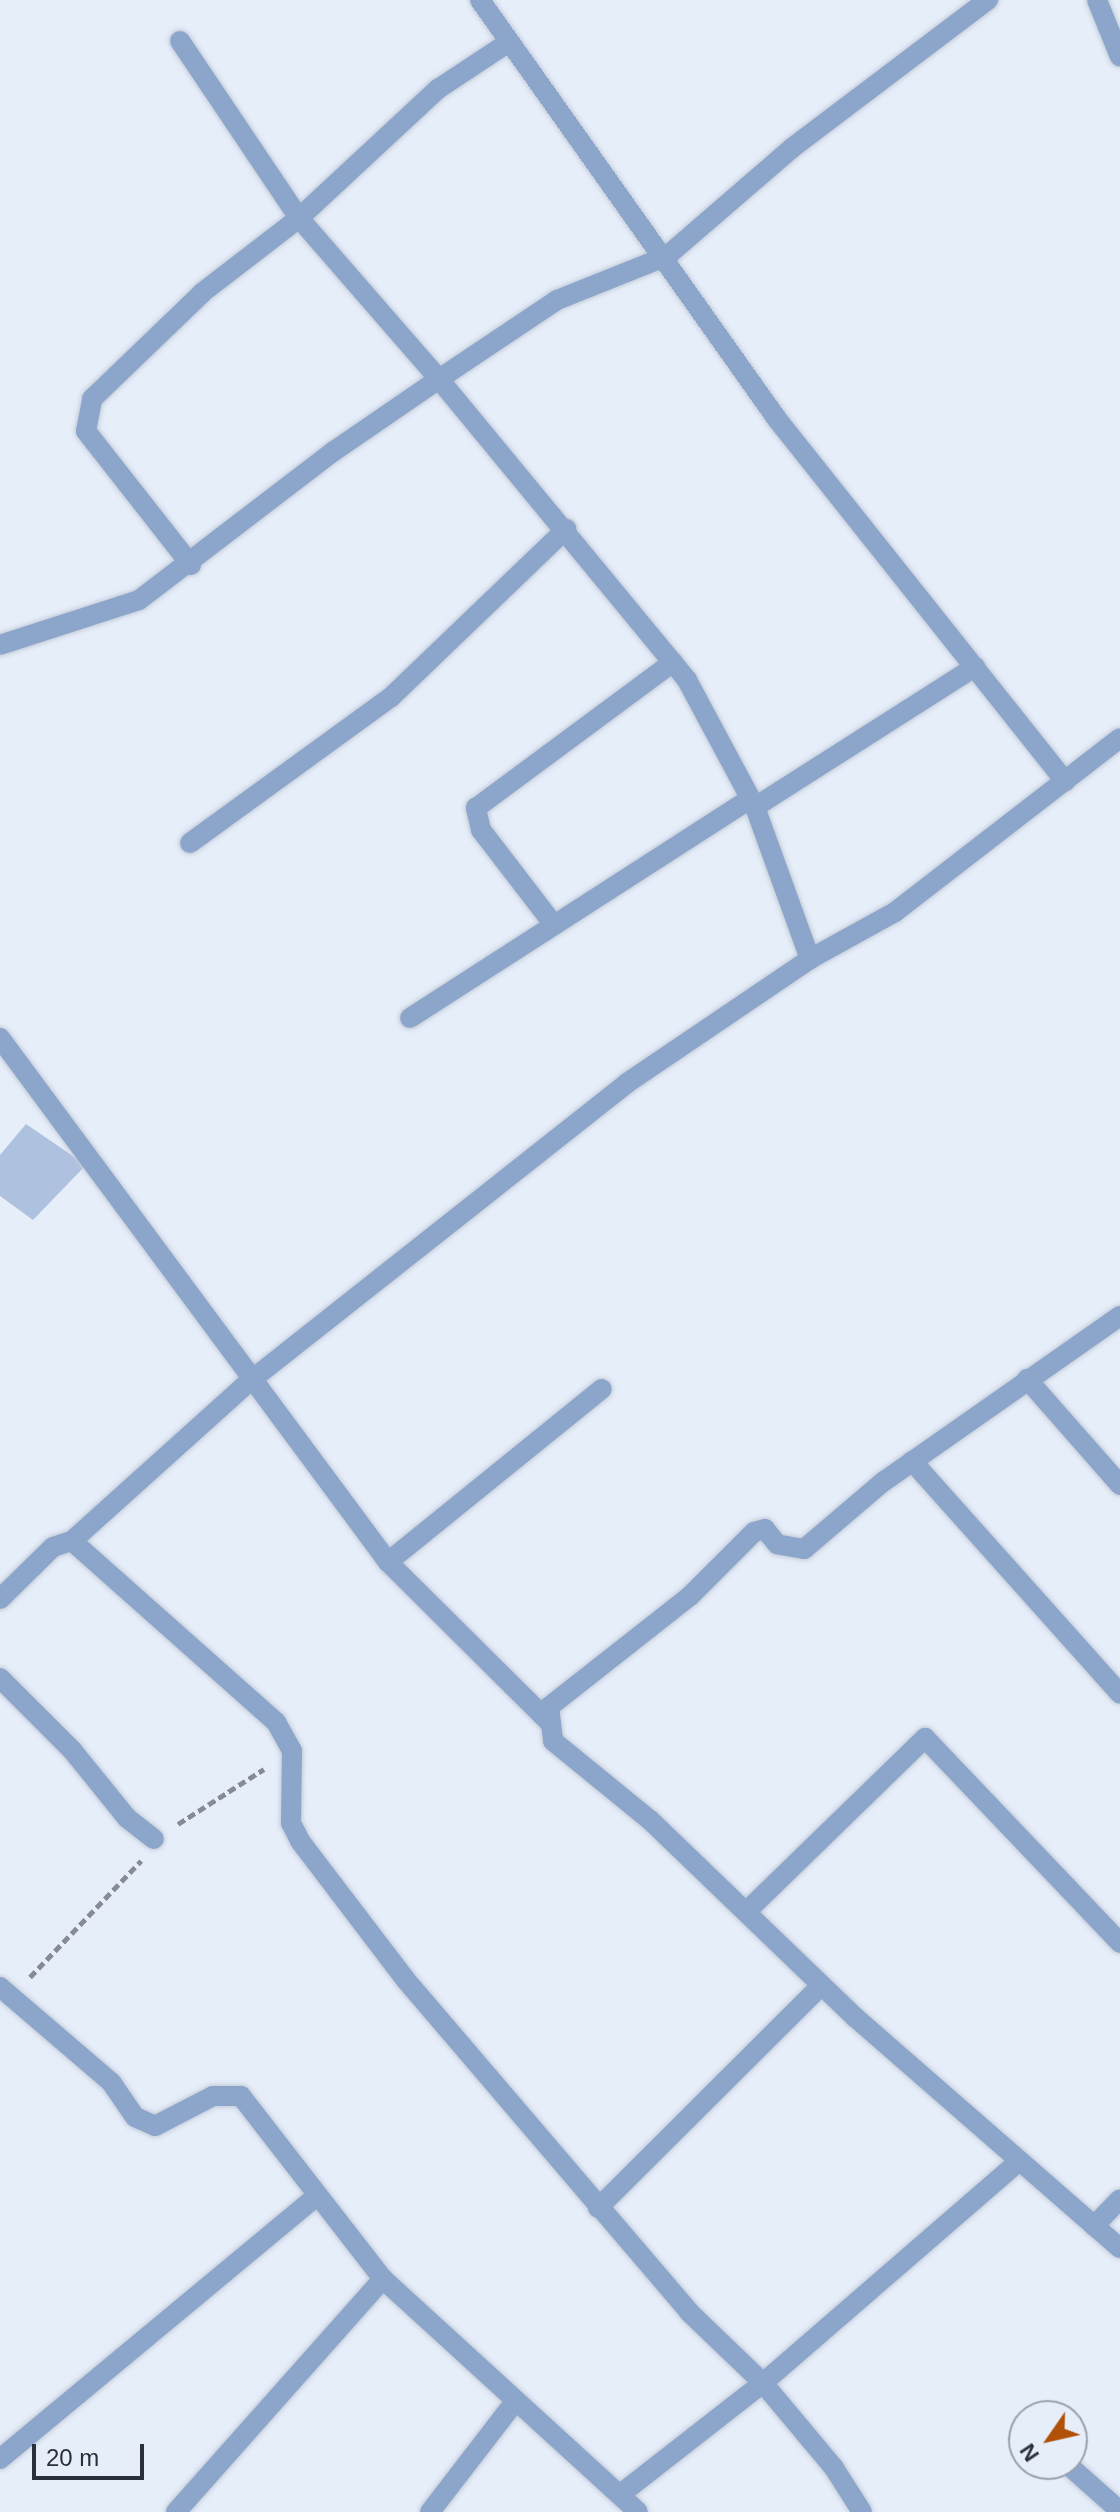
<!DOCTYPE html>
<style>
body{margin:0}
#map{position:relative;width:1120px;height:2512px;overflow:hidden;background:#e6eefa;font-family:Arial,sans-serif}
div>[style]{position:absolute}
.building>*{inset:0;background:#aec1df}
.path>*{height:5px;margin-top:-2.5px;transform-origin:0;background:repeating-linear-gradient(90deg,#858c98 0 8px,transparent 0 12px)}
.roads{filter:drop-shadow(0 0 2px #c4ccd8) drop-shadow(0 0 2px #c4ccd8)}
.street>*{height:20px;margin:-10px;padding:0 10px;transform-origin:10px;border-radius:10px;background:#8ca5cb}
span{translate:-50% -50%;white-space:nowrap;text-align:center;line-height:1.15;-webkit-text-stroke:7px #e6eefa;paint-order:stroke}
.north{position:absolute;left:1008px;top:2400px;width:80px;height:80px;box-sizing:border-box;background:#e6eefa;border:2px solid #9aa2ae;border-radius:50%;rotate:236deg;font-size:22px;font-weight:700;line-height:32px;text-align:center;color:#29303c}
.north::after{content:'';display:block;margin:auto;width:28px;height:36px;background:#b05107;clip-path:polygon(50% 0,100% 100%,50% 72%,0 100%)}
.scale{position:absolute;left:32px;top:2444px;width:112px;height:36px;box-sizing:border-box;border:4px solid #29303c;border-top:0;padding-left:10px;font-size:24px;line-height:28px;white-space:nowrap;color:#29303c;-webkit-text-stroke:6px #e6eefa;paint-order:stroke}
</style>
<div id="map">
<div class="building">
<i style="clip-path:polygon(26px 1124px,86px 1165px,33px 1220px,0 1196px,0 1155px)"></i>
</div>
<div class="path">
<i style="left:178px;top:1824px;width:102px;rotate:-32.6deg"></i>
<i style="left:30px;top:1977px;width:161px;rotate:-46.3deg"></i>
</div>
<div class="roads">
<div class="street">
<i style="left:480px;top:0;width:514px;rotate:54.67deg"></i>
<i style="left:777px;top:419px;width:463px;rotate:51.5deg"></i>
<i style="left:1097px;top:0;width:61px;rotate:68deg"></i>
<i style="left:180px;top:41px;width:213px;rotate:56.1deg"></i>
<i style="left:299px;top:218px;width:213px;rotate:49deg"></i>
<i style="left:439px;top:379px;width:142px;rotate:-33.8deg"></i>
<i style="left:557px;top:300px;width:118px;rotate:-21.8deg"></i>
<i style="left:667px;top:256px;width:165px;rotate:-40.8deg"></i>
<i style="left:792px;top:148px;width:246px;rotate:-37.1deg"></i>
<i style="left:191px;top:565px;width:170px;rotate:-128.1deg"></i>
<i style="left:86px;top:431px;width:33px;rotate:-79deg"></i>
<i style="left:92px;top:399px;width:154px;rotate:-43.9deg"></i>
<i style="left:203px;top:292px;width:121px;rotate:-37.6deg"></i>
<i style="left:299px;top:218px;width:190px;rotate:-42.9deg"></i>
<i style="left:438px;top:89px;width:82px;rotate:-33.5deg"></i>
<i style="left:0;top:645px;width:146px;rotate:-17.9deg"></i>
<i style="left:139px;top:600px;width:245px;rotate:-37.4deg"></i>
<i style="left:334px;top:451px;width:127px;rotate:-34.4deg"></i>
<i style="left:439px;top:379px;width:390px;rotate:50.5deg"></i>
<i style="left:687px;top:680px;width:144px;rotate:61.8deg"></i>
<i style="left:755px;top:807px;width:162px;rotate:70.1deg"></i>
<i style="left:755px;top:807px;width:261px;rotate:-32.5deg"></i>
<i style="left:190px;top:843px;width:248px;rotate:-36deg"></i>
<i style="left:391px;top:697px;width:243px;rotate:-43.8deg"></i>
<i style="left:554px;top:925px;width:120px;rotate:-127.5deg"></i>
<i style="left:481px;top:830px;width:23px;rotate:-103deg"></i>
<i style="left:476px;top:808px;width:245px;rotate:-36.5deg"></i>
<i style="left:410px;top:1018px;width:404px;rotate:-32.8deg"></i>
<i style="left:0;top:1038px;width:652px;rotate:53.48deg"></i>
<i style="left:388px;top:1562px;width:230px;rotate:44.8deg"></i>
<i style="left:1120px;top:1316px;width:288px;rotate:145deg"></i>
<i style="left:884px;top:1481px;width:105px;rotate:139.6deg"></i>
<i style="left:804px;top:1549px;width:27px;rotate:-170deg"></i>
<i style="left:777px;top:1544px;width:19px;rotate:-129deg"></i>
<i style="left:765px;top:1529px;width:11px;rotate:165deg"></i>
<i style="left:754px;top:1532px;width:91px;rotate:135deg"></i>
<i style="left:690px;top:1596px;width:179px;rotate:141.8deg"></i>
<i style="left:549px;top:1707px;width:34px;rotate:83deg"></i>
<i style="left:553px;top:1741px;width:125px;rotate:39.2deg"></i>
<i style="left:650px;top:1820px;width:286px;rotate:43.9deg"></i>
<i style="left:856px;top:2018px;width:350px;rotate:41.1deg"></i>
<i style="left:1027px;top:1379px;width:141px;rotate:48.7deg"></i>
<i style="left:912px;top:1461px;width:312px;rotate:48.2deg"></i>
<i style="left:72px;top:1541px;width:239px;rotate:-42deg"></i>
<i style="left:250px;top:1381px;width:481px;rotate:-38.3deg"></i>
<i style="left:627px;top:1083px;width:221px;rotate:-34.1deg"></i>
<i style="left:810px;top:959px;width:97px;rotate:-28.9deg"></i>
<i style="left:895px;top:912px;width:284px;rotate:-37.7deg"></i>
<i style="left:388px;top:1562px;width:275px;rotate:-39deg"></i>
<i style="left:0;top:1599px;width:74px;rotate:-44.5deg"></i>
<i style="left:53px;top:1547px;width:20px;rotate:-18deg"></i>
<i style="left:72px;top:1541px;width:273px;rotate:41.6deg"></i>
<i style="left:276px;top:1722px;width:33px;rotate:61deg"></i>
<i style="left:292px;top:1751px;width:72px;rotate:90.8deg"></i>
<i style="left:291px;top:1823px;width:20px;rotate:63deg"></i>
<i style="left:300px;top:1841px;width:173px;rotate:52.7deg"></i>
<i style="left:405px;top:1979px;width:438px;rotate:49.5deg"></i>
<i style="left:689px;top:2312px;width:103px;rotate:43.8deg"></i>
<i style="left:763px;top:2383px;width:111px;rotate:50.1deg"></i>
<i style="left:834px;top:2468px;width:52px;rotate:57.5deg"></i>
<i style="left:0;top:1678px;width:102px;rotate:45deg"></i>
<i style="left:72px;top:1750px;width:87px;rotate:51deg"></i>
<i style="left:127px;top:1818px;width:34px;rotate:38deg"></i>
<i style="left:748px;top:1910px;width:247px;rotate:-44.2deg"></i>
<i style="left:925px;top:1738px;width:283px;rotate:46.4deg"></i>
<i style="left:0;top:1987px;width:146px;rotate:40.6deg"></i>
<i style="left:111px;top:2082px;width:42px;rotate:55.6deg"></i>
<i style="left:135px;top:2117px;width:22px;rotate:24deg"></i>
<i style="left:155px;top:2126px;width:65px;rotate:-27.3deg"></i>
<i style="left:213px;top:2096px;width:28px"></i>
<i style="left:241px;top:2096px;width:232px;rotate:52.2deg"></i>
<i style="left:383px;top:2279px;width:345px;rotate:42.4deg"></i>
<i style="left:598px;top:2208px;width:316px;rotate:-44.9deg"></i>
<i style="left:1094px;top:2226px;width:37px;rotate:-46deg"></i>
<i style="left:0;top:2459px;width:408px;rotate:-39.7deg"></i>
<i style="left:1067px;top:2464px;width:71px;rotate:41.6deg"></i>
<i style="left:622px;top:2493px;width:179px;rotate:-38deg"></i>
<i style="left:763px;top:2383px;width:336px;rotate:-40.9deg"></i>
<i style="left:176px;top:2512px;width:312px;rotate:-48.4deg"></i>
<i style="left:430px;top:2512px;width:138px;rotate:-52.4deg"></i>
</div>
</div>
<div class="north">N</div>
<div class="scale">20 m</div>
</div>
